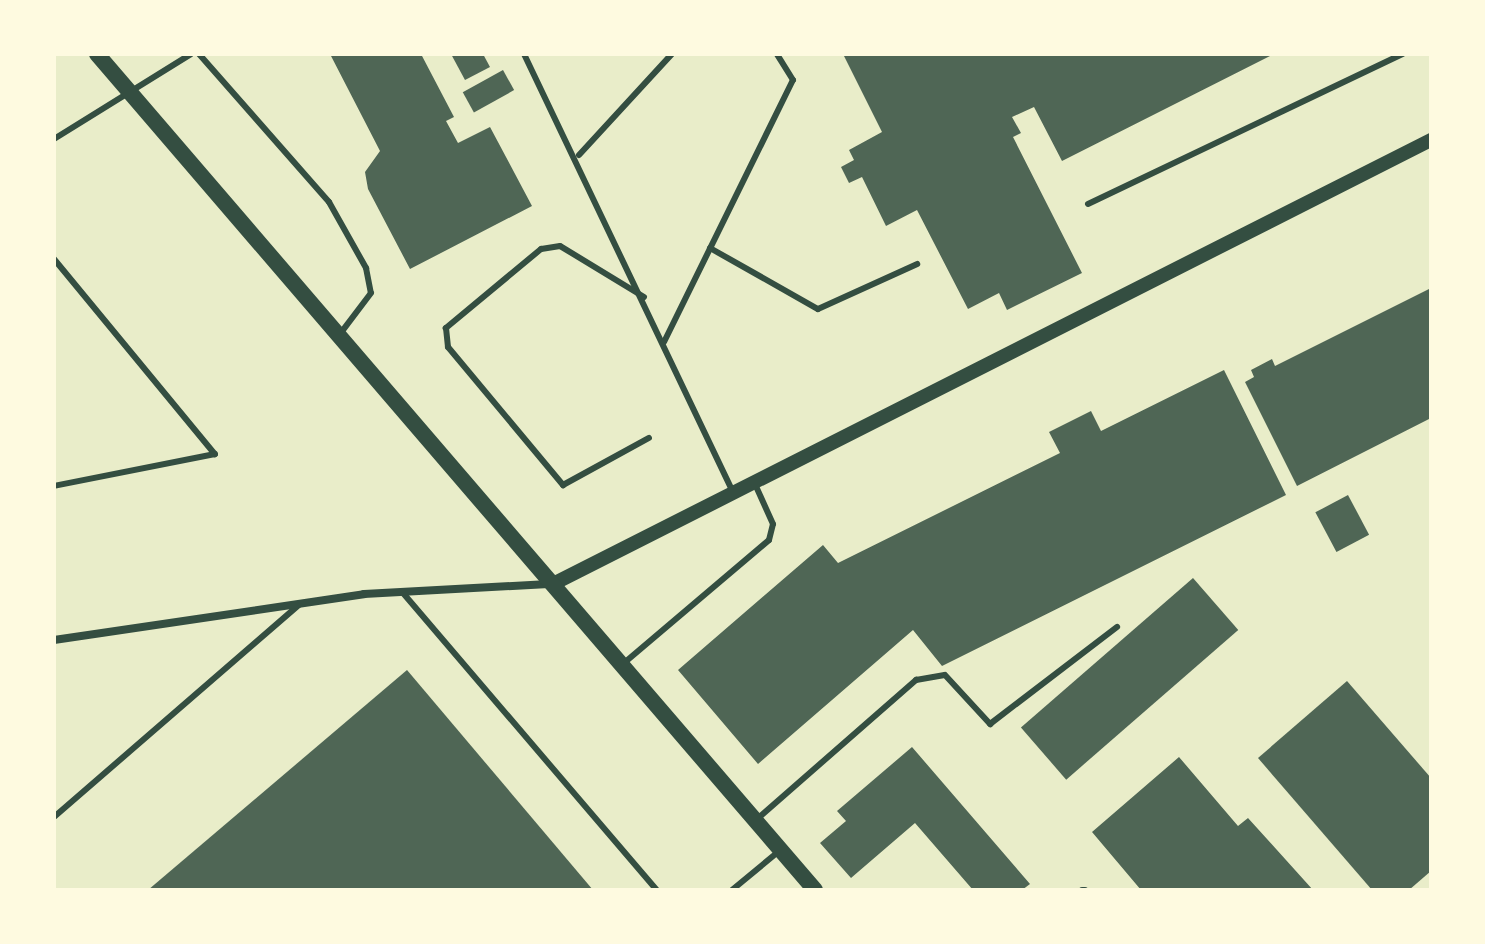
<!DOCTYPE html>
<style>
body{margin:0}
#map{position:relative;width:1485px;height:944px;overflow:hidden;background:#e9edc9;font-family:Figtree,sans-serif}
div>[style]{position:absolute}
.building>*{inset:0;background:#4f6655;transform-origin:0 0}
.service>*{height:6px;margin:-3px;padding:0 3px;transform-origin:3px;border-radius:3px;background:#344e41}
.minor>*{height:8px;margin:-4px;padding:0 4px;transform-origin:4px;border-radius:4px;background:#344e41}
.tertiary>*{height:14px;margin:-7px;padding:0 7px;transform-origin:7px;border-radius:7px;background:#344e41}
.secondary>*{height:16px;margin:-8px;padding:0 8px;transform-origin:8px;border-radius:8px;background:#344e41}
span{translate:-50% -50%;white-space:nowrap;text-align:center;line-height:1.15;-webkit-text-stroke:6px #fefae0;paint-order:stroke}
.frame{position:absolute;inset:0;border:56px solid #fefae0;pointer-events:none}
</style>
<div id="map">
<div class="building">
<i style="clip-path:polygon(330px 54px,421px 54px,454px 117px,446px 121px,458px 143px,490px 127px,532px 206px,410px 269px,368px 189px,365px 172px,380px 151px)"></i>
<i style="clip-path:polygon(451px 54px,483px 54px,490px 67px,465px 80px)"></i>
<i style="clip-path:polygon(843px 54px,1274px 54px,1062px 161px,1034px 107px,1012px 117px,1021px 133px,1013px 137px,1082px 273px,1007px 310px,999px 293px,968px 309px,917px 210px,886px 226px,862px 177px,849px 183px,841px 167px,854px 160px,849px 150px,882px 132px)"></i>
<i style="left:503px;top:70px;width:23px;height:46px;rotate:61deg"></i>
<i style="clip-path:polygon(1431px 288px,1431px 418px,1297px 486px,1245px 382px,1254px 377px,1251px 370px,1272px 359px,1275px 366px)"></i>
<i style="clip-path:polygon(1224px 370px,1286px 495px,942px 666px,913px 630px,758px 764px,678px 670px,823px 545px,838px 563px,1060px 453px,1049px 432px,1091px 411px,1101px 431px)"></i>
<i style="left:1348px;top:495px;width:45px;height:37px;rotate:62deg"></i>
<i style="left:1193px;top:578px;width:69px;height:228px;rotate:49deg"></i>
<i style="clip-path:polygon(407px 670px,593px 890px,148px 890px)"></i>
<i style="clip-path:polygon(1347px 681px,1431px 778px,1431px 871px,1409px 890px,1372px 890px,1258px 758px)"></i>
<i style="clip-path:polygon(912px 747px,1030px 884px,1022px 890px,973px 890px,915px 823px,851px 878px,820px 843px,846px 821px,837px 811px)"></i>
<i style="clip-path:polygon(1179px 757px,1238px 826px,1248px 818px,1313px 890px,1141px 890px,1092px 832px)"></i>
</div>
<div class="service">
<i style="left:199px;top:54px;width:197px;rotate:48.7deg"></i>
<i style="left:329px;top:202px;width:76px;rotate:60.7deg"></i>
<i style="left:366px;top:268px;width:25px;rotate:79deg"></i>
<i style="left:371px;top:293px;width:51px;rotate:127.1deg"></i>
<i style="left:524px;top:54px;width:486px;rotate:64.5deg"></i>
<i style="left:54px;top:139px;width:161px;rotate:-31.8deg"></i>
<i style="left:579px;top:155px;width:137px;rotate:-47.4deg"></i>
<i style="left:1088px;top:204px;width:349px;rotate:-25.5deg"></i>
<i style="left:710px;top:248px;width:124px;rotate:29.5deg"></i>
<i style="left:818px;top:309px;width:109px;rotate:-24.4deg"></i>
<i style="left:54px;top:259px;width:253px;rotate:50.5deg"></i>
<i style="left:215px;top:454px;width:164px;rotate:168.8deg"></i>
<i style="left:644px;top:297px;width:98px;rotate:-148.7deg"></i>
<i style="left:560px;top:246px;width:19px;rotate:171deg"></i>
<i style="left:541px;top:249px;width:124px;rotate:140.3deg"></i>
<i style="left:446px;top:328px;width:19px;rotate:84deg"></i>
<i style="left:448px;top:347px;width:180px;rotate:50.2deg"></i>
<i style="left:563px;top:485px;width:98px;rotate:-28.7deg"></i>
<i style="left:664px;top:342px;width:292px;rotate:-63.8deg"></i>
<i style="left:793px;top:80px;width:31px;rotate:-122deg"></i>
<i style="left:403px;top:593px;width:391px;rotate:49.5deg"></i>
<i style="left:624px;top:663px;width:190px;rotate:-40.3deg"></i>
<i style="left:769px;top:540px;width:16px;rotate:-76deg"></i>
<i style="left:773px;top:524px;width:46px;rotate:-114.3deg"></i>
<i style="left:54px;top:817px;width:324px;rotate:-40.9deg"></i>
<i style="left:756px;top:820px;width:213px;rotate:-41.2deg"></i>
<i style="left:916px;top:680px;width:29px;rotate:-10deg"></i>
<i style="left:945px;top:675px;width:67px;rotate:47.4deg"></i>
<i style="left:990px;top:724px;width:160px;rotate:-37.4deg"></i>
<i style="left:732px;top:890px;width:60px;rotate:-39.6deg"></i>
<i style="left:1082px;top:890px;width:3px"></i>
</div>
<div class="minor">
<i style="left:54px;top:640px;width:313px;rotate:-8.4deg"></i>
<i style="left:364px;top:594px;width:185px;rotate:-3.1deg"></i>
</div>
<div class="tertiary">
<i style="left:553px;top:584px;width:984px;rotate:-26.83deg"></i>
</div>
<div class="secondary">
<i style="left:97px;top:54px;width:1102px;rotate:49.34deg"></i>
</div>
<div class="frame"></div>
</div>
